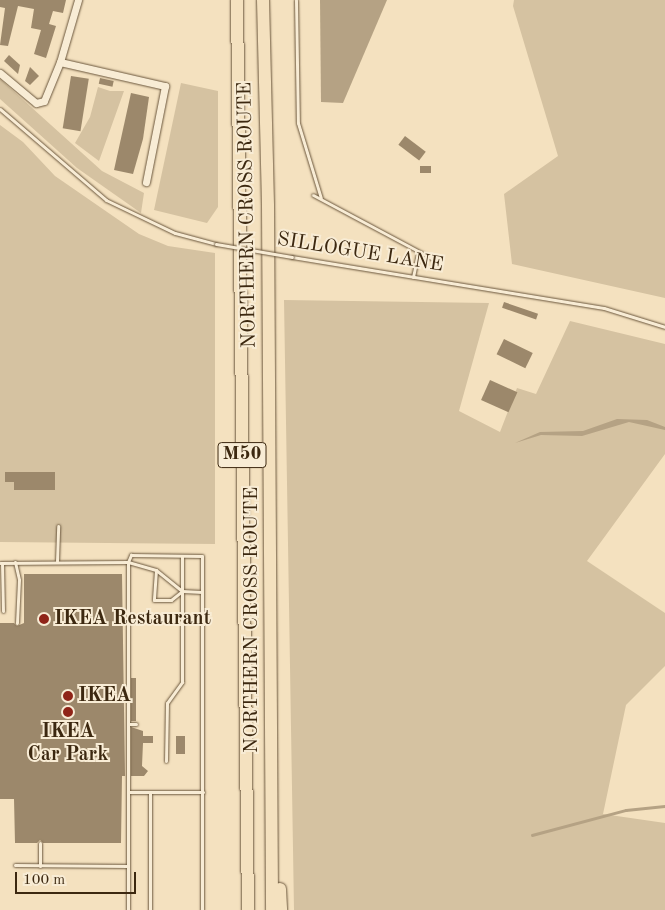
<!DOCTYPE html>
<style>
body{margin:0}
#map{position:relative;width:665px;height:910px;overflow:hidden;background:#f4e1bf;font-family:"Old Standard TT",serif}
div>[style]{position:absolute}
.green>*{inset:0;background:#d5c2a1}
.water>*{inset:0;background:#b5a284}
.stream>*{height:2.5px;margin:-1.25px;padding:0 1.25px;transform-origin:1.25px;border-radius:1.25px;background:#b5a284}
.building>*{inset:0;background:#9c886b;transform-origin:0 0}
.roads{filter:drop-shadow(0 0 1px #6a563c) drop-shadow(0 0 1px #6a563c)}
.service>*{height:3px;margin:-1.5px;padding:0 1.5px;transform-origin:1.5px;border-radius:1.5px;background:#f8ecd5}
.minor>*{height:7px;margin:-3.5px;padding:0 3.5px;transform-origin:3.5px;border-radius:3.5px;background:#f8ecd5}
.motorway>*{height:12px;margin:-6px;padding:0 6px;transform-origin:6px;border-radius:6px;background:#f4e1bf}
.bridges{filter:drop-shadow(0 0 1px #6a563c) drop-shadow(0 0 1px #6a563c)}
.service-bridge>*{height:3px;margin:-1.5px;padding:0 1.5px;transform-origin:1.5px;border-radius:1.5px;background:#f8ecd5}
.dots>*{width:14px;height:14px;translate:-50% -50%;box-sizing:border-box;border:2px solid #f8ecd5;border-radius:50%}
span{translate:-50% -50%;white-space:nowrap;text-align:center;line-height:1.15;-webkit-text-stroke:4px #f8ecd5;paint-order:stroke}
.shield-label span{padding:1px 4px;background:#f8ecd5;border:1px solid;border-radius:4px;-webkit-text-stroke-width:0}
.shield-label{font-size:19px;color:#3c2810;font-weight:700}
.street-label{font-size:20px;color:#3c2810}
.poi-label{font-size:20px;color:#3c2810;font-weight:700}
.left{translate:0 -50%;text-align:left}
.scale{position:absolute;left:15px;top:872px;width:121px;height:22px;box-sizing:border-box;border:2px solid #3c2810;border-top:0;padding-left:6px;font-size:15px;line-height:18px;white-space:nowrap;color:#3c2810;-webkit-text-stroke:4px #f8ecd5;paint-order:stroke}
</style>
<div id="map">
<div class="green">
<i style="clip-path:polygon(514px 0,665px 0,665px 298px,512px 264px,504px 194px,558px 156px,513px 6px)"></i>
<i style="clip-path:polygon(0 79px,102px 171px,144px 193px,141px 213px,77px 168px,0 99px)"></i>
<i style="clip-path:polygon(181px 83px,218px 91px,218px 207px,207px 223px,154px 210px)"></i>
<i style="clip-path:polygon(98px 87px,110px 91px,124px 91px,99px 161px,75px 143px,90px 117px)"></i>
<i style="clip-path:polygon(0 125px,23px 142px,55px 176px,139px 234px,168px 246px,215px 253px,215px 544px,0 542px)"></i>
<i style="clip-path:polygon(284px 300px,489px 303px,459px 411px,500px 432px,517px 388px,536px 394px,570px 321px,665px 344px,665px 454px,587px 561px,665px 613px,665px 666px,626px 705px,603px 814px,665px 823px,665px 910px,294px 910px)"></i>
</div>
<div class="water">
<i style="clip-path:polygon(320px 0,387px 0,343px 103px,321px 102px)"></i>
<i style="clip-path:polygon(617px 419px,647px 420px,665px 427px,665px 430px,629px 422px,582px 436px,541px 435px,515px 443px,540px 432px,583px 431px)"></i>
</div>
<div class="stream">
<i style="left:532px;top:835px;width:97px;rotate:-14.9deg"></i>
<i style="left:626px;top:810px;width:39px;rotate:-6deg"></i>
</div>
<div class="building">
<i style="clip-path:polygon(0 0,66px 0,63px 13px,53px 11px,49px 24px,56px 26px,46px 58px,34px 54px,41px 30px,31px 28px,34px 9px,18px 6px,8px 46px,0 45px,5px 8px,0 7px)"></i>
<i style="clip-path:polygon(9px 55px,20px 65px,18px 74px,4px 61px)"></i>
<i style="clip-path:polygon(30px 67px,39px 76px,30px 85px,25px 81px)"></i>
<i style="left:71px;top:76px;width:18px;height:53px;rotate:9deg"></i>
<i style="left:100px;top:78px;width:14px;height:6px;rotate:12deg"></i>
<i style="clip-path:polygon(131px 93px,149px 97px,143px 139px,133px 174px,114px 170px)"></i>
<i style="left:405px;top:136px;width:26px;height:11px;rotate:37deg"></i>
<i style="left:420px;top:166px;width:11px;height:7px"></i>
<i style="left:504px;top:302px;width:36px;height:6px;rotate:19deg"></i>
<i style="left:504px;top:339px;width:32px;height:17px;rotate:26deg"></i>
<i style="left:490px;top:380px;width:30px;height:22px;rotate:24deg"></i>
<i style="clip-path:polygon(5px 472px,55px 472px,55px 490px,14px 490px,14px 482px,5px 482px)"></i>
<i style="clip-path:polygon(24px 574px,122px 574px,125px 776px,122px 776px,121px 843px,43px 843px,40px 840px,37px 843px,15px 843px,14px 799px,0 799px,0 623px,14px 623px,17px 626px,24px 623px)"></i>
<i style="left:131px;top:678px;width:5px;height:43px"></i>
<i style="clip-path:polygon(131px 727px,143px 731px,143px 736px,153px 736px,153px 743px,143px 743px,142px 766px,148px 771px,144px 776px,131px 776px)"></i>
<i style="left:176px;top:736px;width:9px;height:18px"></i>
</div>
<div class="roads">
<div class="service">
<i style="left:296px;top:0;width:123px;rotate:89.1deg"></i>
<i style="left:298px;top:123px;width:78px;rotate:73deg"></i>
<i style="left:0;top:109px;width:140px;rotate:40.6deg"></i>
<i style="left:106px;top:200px;width:76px;rotate:25.6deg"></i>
<i style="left:175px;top:233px;width:42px;rotate:15deg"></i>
<i style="left:313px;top:195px;width:136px;rotate:28.1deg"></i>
<i style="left:292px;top:257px;width:316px;rotate:9.3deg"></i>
<i style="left:604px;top:308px;width:64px;rotate:17.3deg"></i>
<i style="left:413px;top:277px;width:25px;rotate:-78deg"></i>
<i style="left:57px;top:561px;width:35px;rotate:-88deg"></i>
<i style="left:15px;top:562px;width:18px;rotate:77deg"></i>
<i style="left:19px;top:580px;width:43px;rotate:92.7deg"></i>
<i style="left:0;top:563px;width:128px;rotate:-0.4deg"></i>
<i style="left:128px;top:562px;width:8px;rotate:-67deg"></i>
<i style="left:131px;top:555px;width:71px;rotate:0.8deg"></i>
<i style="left:202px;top:556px;width:354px;rotate:90deg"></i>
<i style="left:2px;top:563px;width:48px;rotate:88.8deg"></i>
<i style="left:156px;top:570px;width:30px;rotate:94deg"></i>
<i style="left:154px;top:600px;width:17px"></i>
<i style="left:171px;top:600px;width:13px;rotate:-39deg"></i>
<i style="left:128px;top:724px;width:8px"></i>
<i style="left:166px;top:761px;width:58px;rotate:-89deg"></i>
<i style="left:167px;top:703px;width:26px;rotate:-54deg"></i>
<i style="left:182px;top:682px;width:126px;rotate:-90deg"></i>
<i style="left:128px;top:792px;width:75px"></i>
<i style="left:150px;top:792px;width:118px;rotate:90deg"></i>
<i style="left:15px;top:865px;width:113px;rotate:0.5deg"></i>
<i style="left:40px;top:866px;width:23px;rotate:-90deg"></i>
<i style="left:128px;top:910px;width:348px;rotate:-90deg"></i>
<i style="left:128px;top:562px;width:29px;rotate:16deg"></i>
<i style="left:156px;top:570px;width:33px;rotate:39deg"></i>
<i style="left:182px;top:591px;width:20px;rotate:3deg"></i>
</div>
<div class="minor">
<i style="left:60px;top:62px;width:108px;rotate:12.9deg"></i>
<i style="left:165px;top:86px;width:98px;rotate:101.2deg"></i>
<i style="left:0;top:73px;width:47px;rotate:39.8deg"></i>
<i style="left:36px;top:103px;width:8px;rotate:-14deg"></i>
<i style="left:44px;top:101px;width:42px;rotate:-67.7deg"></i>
<i style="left:60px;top:62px;width:65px;rotate:-73.8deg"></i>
</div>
<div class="motorway">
<i style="left:237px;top:0;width:910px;rotate:89.31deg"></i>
<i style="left:263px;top:0;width:206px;rotate:88.6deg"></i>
<i style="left:268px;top:206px;width:704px;rotate:89.67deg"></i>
<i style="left:280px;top:889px;width:21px;rotate:87deg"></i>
</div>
</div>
<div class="bridges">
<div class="service-bridge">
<i style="left:216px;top:244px;width:77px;rotate:9.7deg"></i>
</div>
</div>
<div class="dots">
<i style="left:44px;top:619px;background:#8f2418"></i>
<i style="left:68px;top:696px;background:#8f2418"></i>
<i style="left:68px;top:712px;background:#8f2418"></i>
</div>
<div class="shield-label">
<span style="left:242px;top:455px">M50</span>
</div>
<div class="street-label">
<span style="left:248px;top:215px;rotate:-91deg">NORTHERN CROSS ROUTE</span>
<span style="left:360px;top:253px;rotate:9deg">SILLOGUE LANE</span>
<span style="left:252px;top:620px;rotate:-90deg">NORTHERN CROSS ROUTE</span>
</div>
<div class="poi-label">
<span class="left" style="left:54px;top:619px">IKEA Restaurant</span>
<span class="left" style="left:78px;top:696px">IKEA</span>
<span style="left:68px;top:744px">IKEA<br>Car Park</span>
</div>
<div class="scale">100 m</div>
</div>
